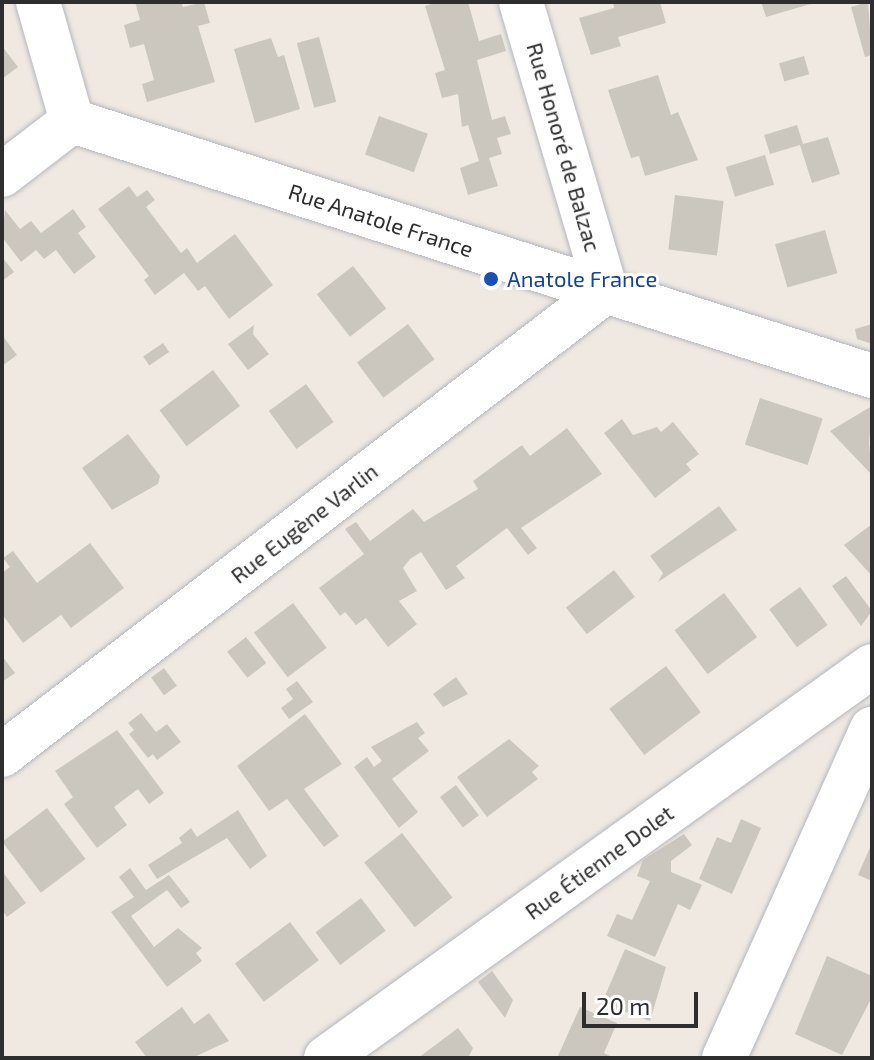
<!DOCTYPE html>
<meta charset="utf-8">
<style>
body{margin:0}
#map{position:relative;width:874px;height:1060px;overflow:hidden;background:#efe9e1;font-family:"Exo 2",sans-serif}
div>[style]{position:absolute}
.building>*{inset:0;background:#cbc7bf;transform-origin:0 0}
.roads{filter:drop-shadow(0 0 2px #b4b7c1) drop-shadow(0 0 2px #b4b7c1)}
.minor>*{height:44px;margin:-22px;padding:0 22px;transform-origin:22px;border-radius:22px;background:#fff}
.dots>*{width:22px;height:22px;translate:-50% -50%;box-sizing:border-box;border:4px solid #fff;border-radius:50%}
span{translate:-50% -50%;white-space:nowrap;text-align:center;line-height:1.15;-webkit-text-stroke:6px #fff;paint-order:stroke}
.street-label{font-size:22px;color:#2e2e2e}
.transit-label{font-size:22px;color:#164399}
.left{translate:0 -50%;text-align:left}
.frame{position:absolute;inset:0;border:4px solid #2e2e2e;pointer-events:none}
.scale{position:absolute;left:582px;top:992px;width:116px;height:36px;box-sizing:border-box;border:4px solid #2e2e2e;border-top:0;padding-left:10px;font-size:24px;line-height:28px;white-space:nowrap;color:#2e2e2e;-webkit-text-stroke:6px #fff;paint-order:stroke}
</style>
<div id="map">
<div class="building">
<i style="clip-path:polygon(135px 2px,181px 2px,183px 7px,204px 2px,210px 23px,198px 26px,215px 82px,147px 102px,142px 84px,154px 80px,144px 44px,130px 48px,124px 25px,140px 20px)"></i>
<i style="clip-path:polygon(437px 2px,468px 2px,479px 41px,501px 34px,506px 51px,477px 60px,492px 120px,505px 116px,511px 134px,497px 138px,502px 154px,489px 158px,498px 186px,468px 195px,460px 168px,479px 161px,468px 125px,462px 127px,458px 94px,442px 98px,435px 73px,445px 70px,425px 6px)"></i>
<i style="clip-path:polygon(613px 2px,660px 2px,666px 23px,618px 37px,621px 46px,591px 55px,579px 18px,614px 8px)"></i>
<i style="clip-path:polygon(761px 2px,814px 2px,814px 3px,766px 17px)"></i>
<i style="clip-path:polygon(868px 2px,872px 55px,865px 57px,851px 7px)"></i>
<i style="left:319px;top:37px;width:67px;height:23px;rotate:75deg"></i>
<i style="clip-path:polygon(271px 38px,278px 57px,284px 55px,300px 109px,255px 123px,234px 49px)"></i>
<i style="clip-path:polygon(2px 46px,18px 67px,2px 79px)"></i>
<i style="left:804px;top:56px;width:19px;height:26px;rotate:74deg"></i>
<i style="clip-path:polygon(658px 75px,671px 115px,678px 112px,698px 160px,645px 176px,639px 156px,631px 158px,608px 90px)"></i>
<i style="left:379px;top:116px;width:52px;height:41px;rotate:20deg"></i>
<i style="clip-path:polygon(797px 125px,803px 144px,828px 137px,840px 174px,812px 183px,800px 145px,770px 154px,764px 135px)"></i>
<i style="left:765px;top:155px;width:31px;height:41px;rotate:73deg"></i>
<i style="clip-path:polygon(129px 186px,137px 197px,147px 190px,155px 200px,146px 207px,181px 253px,187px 248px,197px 263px,235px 234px,273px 285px,229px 319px,205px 286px,198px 291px,184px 273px,155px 295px,144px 280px,149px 276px,98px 209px)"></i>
<i style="left:675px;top:195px;width:49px;height:55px;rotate:7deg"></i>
<i style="clip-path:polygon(73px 209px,86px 227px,78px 233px,96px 257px,74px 274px,56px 250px,44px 259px,36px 250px,21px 262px,2px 237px,5px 210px,20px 229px,31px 221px,41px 233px)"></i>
<i style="left:825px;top:230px;width:45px;height:52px;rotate:74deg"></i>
<i style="clip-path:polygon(2px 257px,14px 272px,2px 281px)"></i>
<i style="left:353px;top:266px;width:54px;height:46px;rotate:52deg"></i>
<i style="left:408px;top:324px;width:44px;height:64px;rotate:53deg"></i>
<i style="clip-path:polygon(872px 324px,872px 344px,857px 339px,855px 329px)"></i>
<i style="clip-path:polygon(254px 325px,253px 334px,269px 354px,248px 370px,228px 344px)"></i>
<i style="clip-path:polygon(2px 335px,17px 355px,2px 366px)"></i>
<i style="left:163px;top:343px;width:11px;height:24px;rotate:56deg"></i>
<i style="left:213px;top:370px;width:45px;height:67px;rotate:53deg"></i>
<i style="left:306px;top:384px;width:47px;height:46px;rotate:54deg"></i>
<i style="left:760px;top:398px;width:66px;height:49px;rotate:18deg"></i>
<i style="clip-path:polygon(872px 406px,869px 443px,872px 475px,830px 431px)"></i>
<i style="clip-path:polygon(622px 419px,633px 435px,657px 427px,661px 432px,673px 422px,699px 454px,686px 464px,691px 470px,655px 498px,604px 433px)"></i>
<i style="clip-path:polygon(567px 428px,602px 474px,521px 528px,537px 548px,528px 555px,507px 528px,456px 566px,465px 578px,446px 590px,421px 552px,410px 559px,403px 568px,417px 591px,399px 601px,417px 624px,388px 647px,366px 618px,356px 625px,345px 612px,340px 616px,319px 588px,364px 554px,345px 529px,356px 522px,370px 541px,413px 509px,424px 522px,478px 489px,473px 481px,522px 445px,530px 456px)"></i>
<i style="clip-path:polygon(128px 434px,160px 476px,158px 484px,112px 510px,82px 468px)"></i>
<i style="clip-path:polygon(719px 506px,737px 530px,658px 582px,663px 573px,650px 556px)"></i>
<i style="clip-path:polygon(872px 524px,872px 576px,844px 545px)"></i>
<i style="clip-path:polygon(90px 543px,124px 588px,71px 628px,61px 615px,23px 643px,2px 614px,2px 573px,10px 567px,3px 558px,13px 551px,37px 583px)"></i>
<i style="left:614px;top:570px;width:34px;height:61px;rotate:52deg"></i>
<i style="clip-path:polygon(846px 576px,872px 611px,861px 626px,832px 586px)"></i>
<i style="left:800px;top:587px;width:47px;height:38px;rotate:54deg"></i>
<i style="left:724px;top:593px;width:55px;height:62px;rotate:53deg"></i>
<i style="left:293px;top:603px;width:56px;height:49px;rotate:53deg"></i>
<i style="left:246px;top:637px;width:33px;height:24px;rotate:52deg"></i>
<i style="clip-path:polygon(2px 656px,15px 673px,2px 682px)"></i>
<i style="left:666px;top:666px;width:58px;height:71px;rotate:53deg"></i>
<i style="left:164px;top:668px;width:22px;height:16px;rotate:54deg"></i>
<i style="clip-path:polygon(456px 677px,468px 694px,443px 707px,433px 694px)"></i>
<i style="clip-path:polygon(297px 681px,313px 702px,289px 719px,281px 708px,293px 699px,286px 689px)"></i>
<i style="clip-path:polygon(141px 713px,156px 732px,167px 724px,181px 742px,157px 760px,153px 754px,148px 758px,129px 734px,134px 730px,128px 723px)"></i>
<i style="clip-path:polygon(305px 714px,342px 764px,304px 789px,339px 836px,324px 847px,287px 799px,269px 811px,237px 766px)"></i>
<i style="clip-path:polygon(417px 722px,425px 733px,418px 738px,429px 751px,392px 779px,418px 812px,399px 828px,354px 767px,367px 757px,374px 767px,382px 761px,371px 747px)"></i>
<i style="clip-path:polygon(117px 730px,164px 793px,149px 804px,138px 789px,114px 807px,127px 825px,97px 848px,64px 804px,73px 797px,55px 771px)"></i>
<i style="clip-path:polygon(509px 739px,539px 766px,532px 772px,538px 779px,487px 817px,457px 777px)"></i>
<i style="left:456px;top:785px;width:38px;height:20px;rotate:53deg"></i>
<i style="left:47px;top:808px;width:64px;height:56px;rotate:53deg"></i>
<i style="clip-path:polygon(238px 810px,267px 856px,250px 869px,227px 838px,157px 879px,148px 865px,182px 843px,179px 838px,191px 828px,197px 837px)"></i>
<i style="clip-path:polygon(741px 819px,761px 828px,732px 894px,699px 879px,717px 837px,731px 843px)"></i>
<i style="left:402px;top:833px;width:82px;height:48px;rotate:52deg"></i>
<i style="clip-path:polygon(684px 834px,692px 845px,671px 861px,671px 872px,702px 885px,690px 910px,678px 904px,655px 957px,607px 936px,617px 914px,632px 920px,650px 881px,637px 876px,643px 860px)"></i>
<i style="clip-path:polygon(872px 843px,872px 881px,858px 875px)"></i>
<i style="clip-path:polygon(130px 868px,146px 890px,169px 875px,190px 902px,181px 908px,167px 890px,131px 916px,154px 947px,178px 928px,202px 948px,196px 953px,202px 961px,167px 987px,111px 912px,134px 897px,119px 877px)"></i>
<i style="clip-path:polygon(2px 871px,26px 903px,7px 917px,2px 910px)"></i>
<i style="left:361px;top:898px;width:41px;height:57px;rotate:53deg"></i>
<i style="left:290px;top:922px;width:48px;height:69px;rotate:53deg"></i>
<i style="clip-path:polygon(625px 949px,666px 967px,650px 1021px,602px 1003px)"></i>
<i style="clip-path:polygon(827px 956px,872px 976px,872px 997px,842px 1055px,795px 1034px)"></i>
<i style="clip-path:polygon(492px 971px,513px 1000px,505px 1018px,478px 982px)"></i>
<i style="clip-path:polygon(182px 1007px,194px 1024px,209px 1013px,229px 1041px,192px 1058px,147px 1058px,135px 1042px)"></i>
<i style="clip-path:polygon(580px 1007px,617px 1023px,604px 1053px,614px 1058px,557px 1058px)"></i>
<i style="clip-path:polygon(458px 1028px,473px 1048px,468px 1058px,418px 1058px)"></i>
</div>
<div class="roads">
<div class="minor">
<i style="left:38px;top:2px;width:124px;rotate:74.1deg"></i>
<i style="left:72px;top:121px;width:840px;rotate:17.68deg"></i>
<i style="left:2px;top:175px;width:88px;rotate:-37.6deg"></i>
<i style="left:2px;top:755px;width:762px;rotate:-37.53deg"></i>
<i style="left:606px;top:291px;width:301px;rotate:-106.4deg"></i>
<i style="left:326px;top:1058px;width:672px;rotate:-35.68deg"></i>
<i style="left:724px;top:1058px;width:361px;rotate:-65.8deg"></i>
</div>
</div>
<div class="dots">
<i style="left:491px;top:279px;background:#1a4fb4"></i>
</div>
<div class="street-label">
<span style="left:564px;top:147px;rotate:74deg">Rue Honoré de Balzac</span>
<span style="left:381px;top:220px;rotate:18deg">Rue Anatole France</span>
<span style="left:304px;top:523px;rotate:-38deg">Rue Eugène Varlin</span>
<span style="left:599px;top:862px;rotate:-36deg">Rue Étienne Dolet</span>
</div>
<div class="transit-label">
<span class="left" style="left:507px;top:279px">Anatole France</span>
</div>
<div class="frame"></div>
<div class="scale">20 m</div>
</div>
